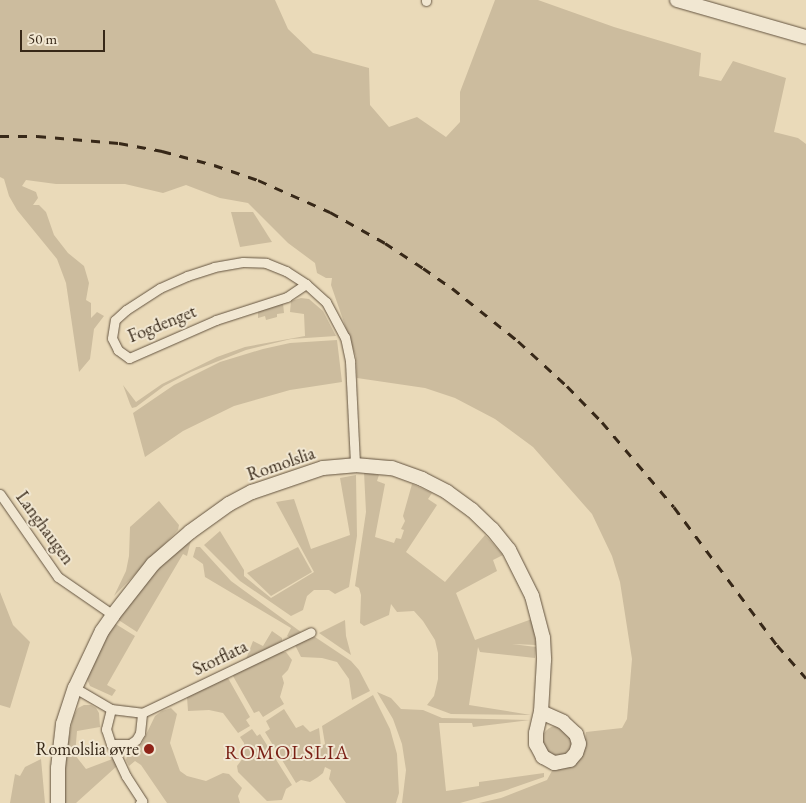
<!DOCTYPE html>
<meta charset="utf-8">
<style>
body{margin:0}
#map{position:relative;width:806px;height:803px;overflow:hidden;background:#eadab9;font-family:"EB Garamond",serif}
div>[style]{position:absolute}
.green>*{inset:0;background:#ccbc9e}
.round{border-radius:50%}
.roads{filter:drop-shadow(0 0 1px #645440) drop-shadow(0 0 1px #645440)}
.street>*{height:9px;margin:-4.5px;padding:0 4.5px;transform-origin:4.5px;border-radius:4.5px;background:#f1e7d2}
.secondary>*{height:14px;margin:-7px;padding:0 7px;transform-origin:7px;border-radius:7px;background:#f1e7d2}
.rail>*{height:3px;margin-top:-1.5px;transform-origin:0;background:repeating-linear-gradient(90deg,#372818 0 9px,transparent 0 18px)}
.dots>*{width:14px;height:14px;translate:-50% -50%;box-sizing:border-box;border:2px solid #f1e7d2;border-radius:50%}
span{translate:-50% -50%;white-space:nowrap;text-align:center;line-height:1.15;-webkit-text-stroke:4px #f1e7d2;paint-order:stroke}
.street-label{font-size:18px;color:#372818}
.poi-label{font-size:18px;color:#372818}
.right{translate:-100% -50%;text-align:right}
.quarter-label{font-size:20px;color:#7a1f14;letter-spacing:1px}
.scale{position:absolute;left:20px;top:30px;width:85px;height:22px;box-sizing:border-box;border:2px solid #372818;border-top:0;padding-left:6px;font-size:15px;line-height:18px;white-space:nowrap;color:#372818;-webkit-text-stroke:4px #f1e7d2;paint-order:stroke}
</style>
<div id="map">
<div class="green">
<i style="clip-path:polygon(0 0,275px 0,288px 29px,313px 53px,369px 68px,370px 105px,389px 127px,417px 117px,446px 137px,460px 122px,460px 92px,495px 0,538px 0,614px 27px,701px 53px,699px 76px,721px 81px,733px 61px,786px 78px,774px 132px,798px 138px,806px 144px,806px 803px,479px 803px,501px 798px,547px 780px,553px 769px,566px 768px,577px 761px,584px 750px,586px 732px,622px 728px,627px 719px,632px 659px,620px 582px,612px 556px,592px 514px,533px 447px,495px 419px,455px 398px,425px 388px,357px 378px,356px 357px,331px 285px,332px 278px,326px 278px,317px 273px,315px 263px,288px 243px,248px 203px,220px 198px,186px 185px,163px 193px,125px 184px,56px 184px,26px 180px,22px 186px,36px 192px,38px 198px,33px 205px,39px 205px,46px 212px,54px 235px,68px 253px,84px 266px,89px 283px,86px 300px,91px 303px,91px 318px,97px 312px,104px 316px,94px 329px,90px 359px,79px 372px,66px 283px,57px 259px,17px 210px,9px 196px,4px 179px,0 177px)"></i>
<i style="clip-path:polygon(231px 212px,253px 212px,272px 242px,240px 247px)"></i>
<i style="clip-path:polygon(301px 298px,309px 299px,323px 311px,336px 336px,291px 339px,246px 350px,191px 372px,164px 386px,136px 407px,132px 408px,130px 404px,123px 385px,136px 402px,162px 384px,217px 357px,245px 347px,305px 336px,304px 314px,290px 312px,291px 301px)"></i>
<i style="clip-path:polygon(283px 303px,284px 313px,277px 314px,277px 317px,266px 320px,265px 316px,258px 318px,258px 310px)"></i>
<i style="clip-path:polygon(337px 340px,342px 382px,290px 390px,234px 406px,183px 431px,145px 457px,133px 413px,174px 385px,220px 362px,263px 349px,290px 343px)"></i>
<i style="clip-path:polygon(364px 472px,379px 475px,377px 481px,385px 484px,375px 537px,394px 543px,396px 538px,401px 539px,404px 530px,401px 529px,405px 521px,403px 516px,412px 484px,432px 493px,428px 499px,437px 505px,406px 552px,445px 582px,485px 535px,503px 555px,493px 560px,497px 571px,456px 593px,475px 640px,532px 619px,536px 645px,512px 644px,536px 647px,535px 658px,480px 652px,478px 647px,469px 705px,531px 715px,451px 714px,427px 705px,434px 696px,438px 679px,438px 653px,435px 640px,423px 621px,414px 611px,397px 612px,391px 604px,389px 615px,364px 626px,360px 623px,361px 595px,359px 588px,355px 586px,366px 512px)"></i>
<i style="clip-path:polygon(356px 475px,357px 536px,349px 587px,335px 594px,329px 590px,314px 590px,307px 596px,303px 610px,291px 616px,240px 581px,204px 545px,220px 531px,244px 570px,244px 576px,271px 598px,314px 572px,276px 502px,294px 499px,311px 549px,350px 535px,340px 478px)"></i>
<i style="clip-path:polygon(159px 501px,179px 525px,178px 530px,114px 596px,126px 571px,129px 556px,130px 527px)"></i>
<i style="clip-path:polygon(191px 540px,187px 556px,183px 554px,137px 632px,117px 619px,161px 564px)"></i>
<i style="clip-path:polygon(196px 547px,200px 547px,231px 581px,301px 632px,290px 638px,287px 636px,291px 628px,205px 577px,203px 564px,193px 557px)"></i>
<i style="clip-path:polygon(298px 547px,312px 572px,271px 596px,247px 573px)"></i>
<i style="clip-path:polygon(0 592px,13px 625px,30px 642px,10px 708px,0 705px)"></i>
<i style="clip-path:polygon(345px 620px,346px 636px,351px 655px,319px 633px)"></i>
<i style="clip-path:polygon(114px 623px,135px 636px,107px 685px,116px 690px,112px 696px,90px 686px,86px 677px)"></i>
<i style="clip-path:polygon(272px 631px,282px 638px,282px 641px,246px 659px,253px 641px,263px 646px)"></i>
<i style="clip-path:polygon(312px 635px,351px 661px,359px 670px,370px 691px,352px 700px,349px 679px,337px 662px,322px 658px,301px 657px,295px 645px)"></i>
<i style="clip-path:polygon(277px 652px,286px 652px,292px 660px,288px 670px,282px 676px,284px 683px,280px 697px,284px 704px,263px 717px,259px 711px,254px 713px,233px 676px,234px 674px)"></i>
<i style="clip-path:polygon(226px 678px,228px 678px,250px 717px,246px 720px,250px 726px,238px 733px,223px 713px,209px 710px,188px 711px,187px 697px)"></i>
<i style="clip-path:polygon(377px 692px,391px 698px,401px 709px,423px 710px,442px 718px,530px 720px,473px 727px,472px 723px,439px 723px,446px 791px,479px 786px,479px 782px,544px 773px,544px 777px,504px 791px,460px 803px,402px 803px,406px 770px,402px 744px,393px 719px)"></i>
<i style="clip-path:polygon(373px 695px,390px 729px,397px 754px,399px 793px,396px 803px,346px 803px,329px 779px,331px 770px,325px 767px,323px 773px,318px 777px,310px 782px,301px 780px,296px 783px,265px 732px,270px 729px,266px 721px,284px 709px,296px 728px,303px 725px,310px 732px,319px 728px,321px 746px,325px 744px,322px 726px)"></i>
<i style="clip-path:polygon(84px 705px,91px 705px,96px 708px,99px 713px,100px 727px,77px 731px,75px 755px,86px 769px,115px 758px,117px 766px,76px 803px,65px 803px,64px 791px,66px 753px,73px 717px,78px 708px)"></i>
<i style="clip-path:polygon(171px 708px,177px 714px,170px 743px,180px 771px,187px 776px,206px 781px,223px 773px,229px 774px,242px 788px,238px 796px,240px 803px,167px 803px,141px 765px,135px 761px,129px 766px,126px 760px,128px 752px,142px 743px,155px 716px,162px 711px)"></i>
<i class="round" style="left:542px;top:726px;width:30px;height:30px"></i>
<i style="clip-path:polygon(252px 729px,257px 736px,260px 734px,292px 785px,286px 789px,282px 800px,267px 801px,238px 772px,237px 766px,243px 758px,244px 743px,240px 737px)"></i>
<i style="clip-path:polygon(41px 759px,45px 803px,10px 803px,15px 774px,20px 776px,25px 767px)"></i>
</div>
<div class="roads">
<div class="street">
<i style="left:426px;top:1px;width:1px;rotate:-90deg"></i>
<i style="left:306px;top:284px;width:23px;rotate:146deg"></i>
<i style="left:287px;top:297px;width:75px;rotate:162.1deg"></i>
<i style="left:216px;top:320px;width:95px;rotate:156.4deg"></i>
<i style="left:129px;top:358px;width:14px;rotate:-144deg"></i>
<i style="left:118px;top:350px;width:13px;rotate:-117deg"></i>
<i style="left:112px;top:338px;width:18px;rotate:-81deg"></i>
<i style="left:115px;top:320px;width:15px;rotate:-42deg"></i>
<i style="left:126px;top:310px;width:40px;rotate:-32.9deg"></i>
<i style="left:160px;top:288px;width:30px;rotate:-24deg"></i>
<i style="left:187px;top:276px;width:28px;rotate:-18deg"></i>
<i style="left:214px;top:267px;width:29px;rotate:-10deg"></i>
<i style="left:243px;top:262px;width:23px;rotate:2deg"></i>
<i style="left:266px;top:263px;width:22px;rotate:22deg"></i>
<i style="left:286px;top:271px;width:24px;rotate:33deg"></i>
<i style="left:306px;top:284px;width:27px;rotate:42deg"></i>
<i style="left:326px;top:302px;width:40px;rotate:62deg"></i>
<i style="left:345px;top:337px;width:25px;rotate:78deg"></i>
<i style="left:350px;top:361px;width:104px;rotate:87.2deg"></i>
<i style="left:0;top:494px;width:101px;rotate:55.1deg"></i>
<i style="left:58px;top:577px;width:67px;rotate:34.6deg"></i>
<i style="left:75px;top:688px;width:42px;rotate:30.3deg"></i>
<i style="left:111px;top:709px;width:31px;rotate:7deg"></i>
<i style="left:142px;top:713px;width:187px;rotate:-25.6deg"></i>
<i style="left:111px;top:709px;width:21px;rotate:104deg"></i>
<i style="left:106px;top:729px;width:16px;rotate:72deg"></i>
<i style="left:111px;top:744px;width:19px"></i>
<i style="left:130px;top:744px;width:7px;rotate:-34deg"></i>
<i style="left:136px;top:740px;width:8px;rotate:-60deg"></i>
<i style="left:140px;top:733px;width:20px;rotate:-84deg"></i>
<i style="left:111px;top:744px;width:35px;rotate:65deg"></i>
<i style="left:126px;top:776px;width:30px;rotate:57deg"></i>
<i style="left:142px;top:801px;width:3px;rotate:135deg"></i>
</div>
<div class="secondary">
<i style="left:677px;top:0;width:134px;rotate:16deg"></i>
<i style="left:58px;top:803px;width:35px;rotate:-90deg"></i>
<i style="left:58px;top:768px;width:44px;rotate:-83.5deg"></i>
<i style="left:63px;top:724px;width:38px;rotate:-72deg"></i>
<i style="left:75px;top:688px;width:63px;rotate:-64.7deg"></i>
<i style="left:102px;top:631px;width:19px;rotate:-55deg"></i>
<i style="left:113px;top:615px;width:65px;rotate:-51.9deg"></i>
<i style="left:153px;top:564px;width:49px;rotate:-40.9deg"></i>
<i style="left:190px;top:532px;width:48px;rotate:-35.7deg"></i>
<i style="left:229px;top:504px;width:26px;rotate:-28deg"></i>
<i style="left:252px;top:492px;width:75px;rotate:-18.7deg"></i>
<i style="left:323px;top:468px;width:32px;rotate:-5deg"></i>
<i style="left:355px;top:465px;width:37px;rotate:5deg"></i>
<i style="left:392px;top:468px;width:32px;rotate:20deg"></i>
<i style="left:422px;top:479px;width:28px;rotate:27deg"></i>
<i style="left:447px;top:492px;width:31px;rotate:36deg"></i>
<i style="left:472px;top:510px;width:28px;rotate:44deg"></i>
<i style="left:492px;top:529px;width:27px;rotate:51deg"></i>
<i style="left:509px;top:550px;width:51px;rotate:63.4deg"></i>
<i style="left:532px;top:596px;width:43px;rotate:75.3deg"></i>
<i style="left:543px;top:638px;width:22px;rotate:87deg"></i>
<i style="left:544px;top:660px;width:52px;rotate:93.3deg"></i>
<i style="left:541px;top:712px;width:24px;rotate:24deg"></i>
<i style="left:563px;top:722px;width:18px;rotate:43deg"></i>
<i style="left:576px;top:734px;width:10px;rotate:73deg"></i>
<i style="left:579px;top:744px;width:9px;rotate:108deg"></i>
<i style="left:576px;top:753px;width:9px;rotate:131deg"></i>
<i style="left:570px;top:760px;width:16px;rotate:169deg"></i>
<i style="left:554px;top:763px;width:13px;rotate:-151deg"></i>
<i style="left:543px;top:757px;width:15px;rotate:-118deg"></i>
<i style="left:536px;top:744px;width:11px;rotate:-90deg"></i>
<i style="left:536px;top:733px;width:22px;rotate:-77deg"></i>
</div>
</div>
<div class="rail">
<i style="left:0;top:136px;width:37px"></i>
<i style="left:37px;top:136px;width:82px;rotate:4.9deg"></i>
<i style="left:119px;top:143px;width:44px;rotate:10.5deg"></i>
<i style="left:162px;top:151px;width:54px;rotate:15.1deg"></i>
<i style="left:214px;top:165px;width:46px;rotate:18.8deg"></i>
<i style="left:258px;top:180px;width:79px;rotate:24deg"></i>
<i style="left:330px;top:212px;width:63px;rotate:29.4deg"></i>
<i style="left:385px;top:243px;width:45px;rotate:33.3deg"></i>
<i style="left:423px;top:268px;width:35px;rotate:35deg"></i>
<i style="left:452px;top:288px;width:85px;rotate:38.8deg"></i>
<i style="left:518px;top:341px;width:67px;rotate:42.6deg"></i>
<i style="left:567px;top:386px;width:50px;rotate:45.8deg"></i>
<i style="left:602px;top:422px;width:111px;rotate:49.7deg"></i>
<i style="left:674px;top:507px;width:172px;rotate:53.3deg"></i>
<i style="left:777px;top:645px;width:44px;rotate:48.7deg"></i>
</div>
<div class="dots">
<i style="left:149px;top:749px;background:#8f2418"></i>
</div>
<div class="street-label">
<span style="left:162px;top:324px;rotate:-22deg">Fogdenget</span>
<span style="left:281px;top:464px;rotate:-19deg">Romolslia</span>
<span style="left:45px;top:528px;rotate:54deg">Langhaugen</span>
<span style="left:220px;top:658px;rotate:-26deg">Storflata</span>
</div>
<div class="poi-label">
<span class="right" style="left:139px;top:749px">Romolslia øvre</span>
</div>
<div class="quarter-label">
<span style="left:287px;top:752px">ROMOLSLIA</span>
</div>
<div class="scale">50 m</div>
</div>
